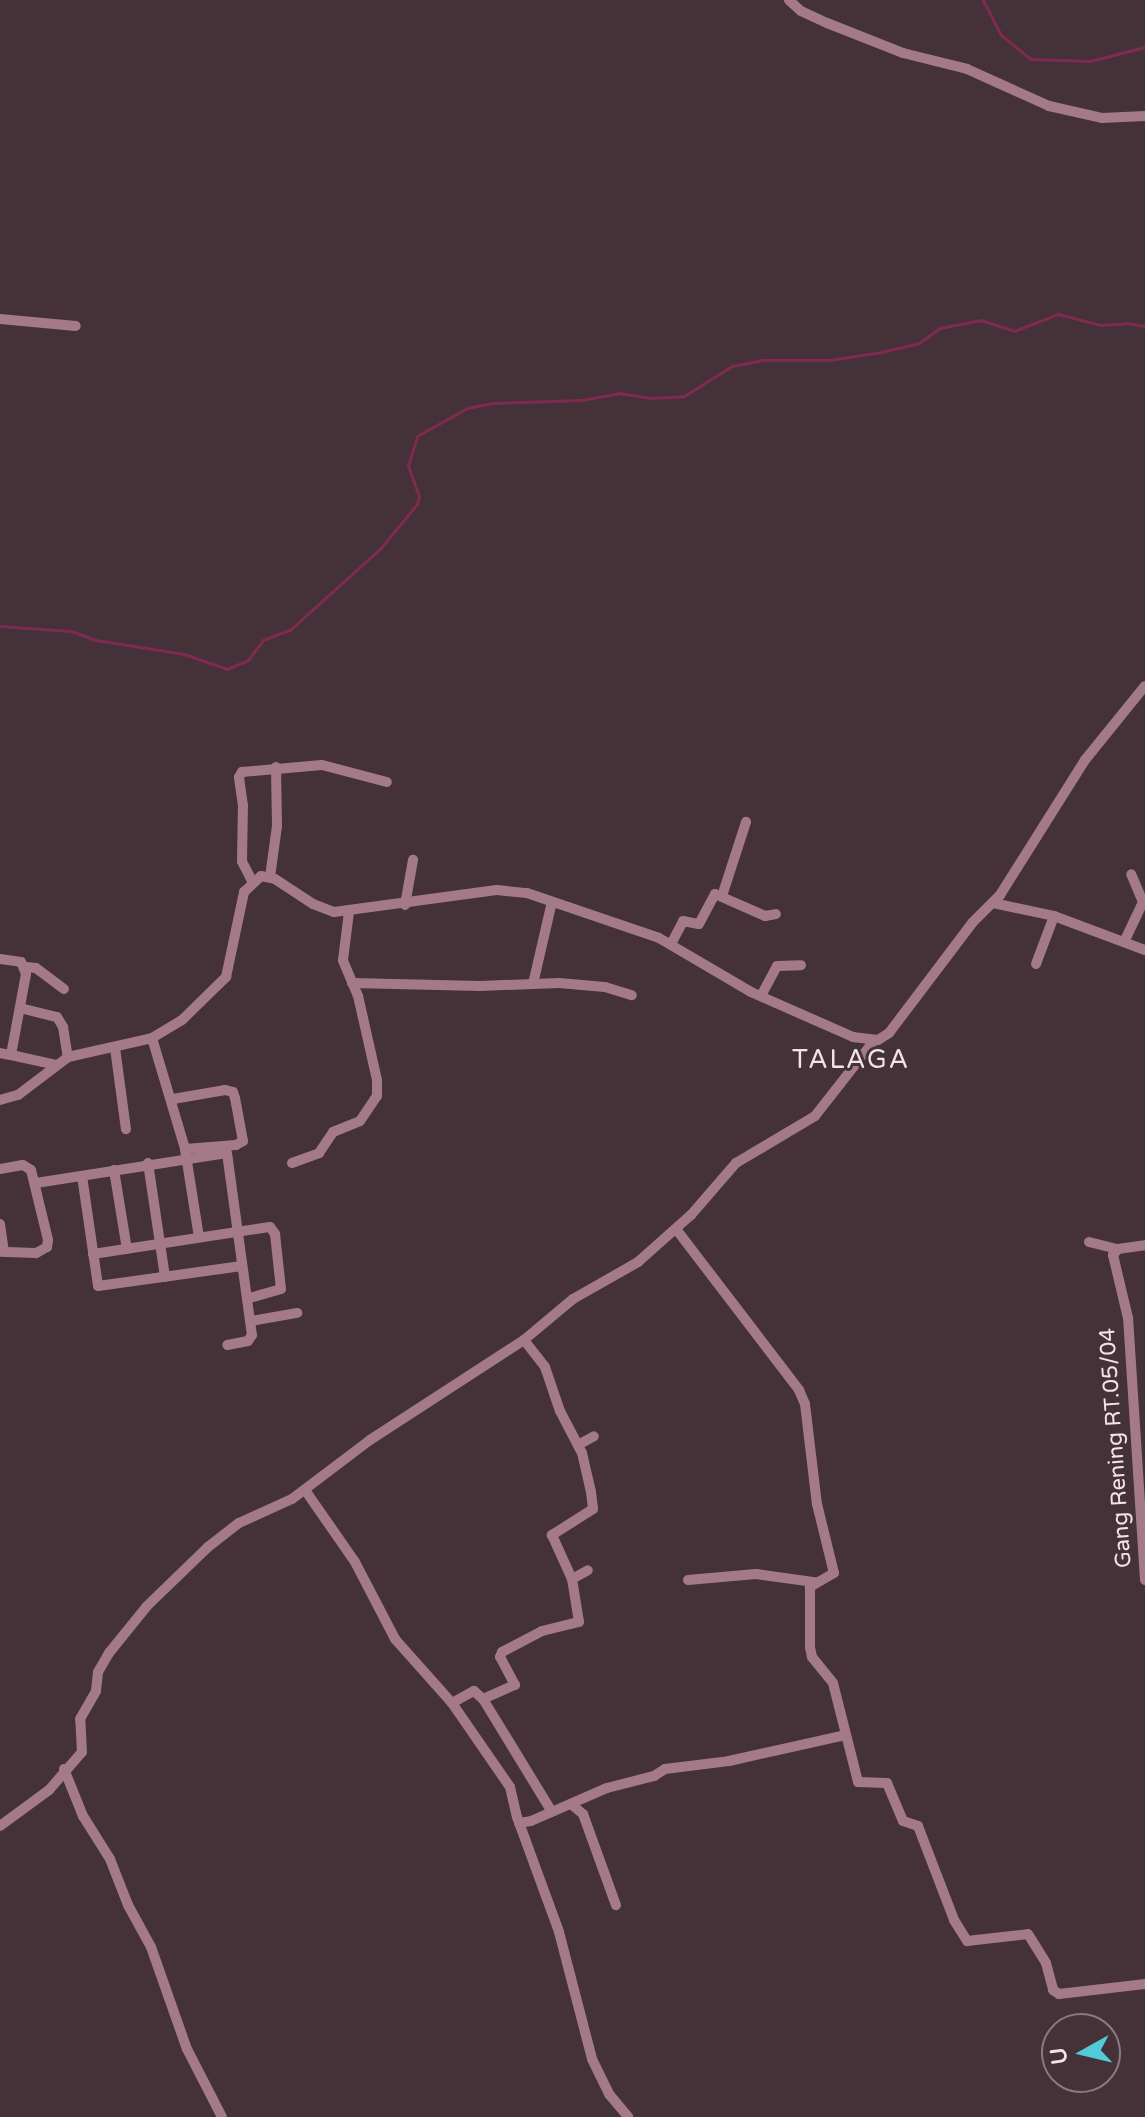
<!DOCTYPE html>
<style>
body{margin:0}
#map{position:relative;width:1145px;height:2117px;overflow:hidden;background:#453138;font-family:"Varela Round",sans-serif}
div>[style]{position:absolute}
.stream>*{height:3px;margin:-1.5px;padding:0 1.5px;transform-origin:1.5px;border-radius:1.5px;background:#7f2b51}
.minor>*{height:10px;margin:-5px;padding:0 5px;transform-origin:5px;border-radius:5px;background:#a47a89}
span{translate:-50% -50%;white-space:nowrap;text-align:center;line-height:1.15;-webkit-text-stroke:6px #453138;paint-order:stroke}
.street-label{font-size:22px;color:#f1e4e8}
.quarter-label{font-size:26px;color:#f1e4e8;letter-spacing:2px}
.north{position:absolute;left:1041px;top:2013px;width:80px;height:80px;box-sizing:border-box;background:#453138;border:2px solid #8a797e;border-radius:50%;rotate:262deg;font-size:22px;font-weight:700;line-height:32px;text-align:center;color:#f1e4e8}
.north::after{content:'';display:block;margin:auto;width:28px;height:36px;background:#52cbd9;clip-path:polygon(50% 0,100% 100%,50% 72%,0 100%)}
</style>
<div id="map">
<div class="stream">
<i style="left:983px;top:0;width:39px;rotate:63deg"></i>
<i style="left:1001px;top:35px;width:38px;rotate:39deg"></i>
<i style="left:1031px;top:59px;width:59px;rotate:1.9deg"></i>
<i style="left:1090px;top:61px;width:57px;rotate:-14.3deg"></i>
<i style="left:0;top:626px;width:71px;rotate:4deg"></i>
<i style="left:71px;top:631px;width:27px;rotate:20deg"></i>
<i style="left:96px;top:640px;width:89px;rotate:9deg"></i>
<i style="left:184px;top:654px;width:46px;rotate:19.2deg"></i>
<i style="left:227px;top:669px;width:23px;rotate:-23deg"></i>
<i style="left:248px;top:660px;width:25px;rotate:-53deg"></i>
<i style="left:263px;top:640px;width:30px;rotate:-21deg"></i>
<i style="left:291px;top:629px;width:120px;rotate:-42deg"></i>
<i style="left:380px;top:549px;width:58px;rotate:-50.6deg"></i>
<i style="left:417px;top:504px;width:8px;rotate:-76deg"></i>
<i style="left:419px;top:496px;width:32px;rotate:-110deg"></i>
<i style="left:408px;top:466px;width:31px;rotate:-73deg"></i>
<i style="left:417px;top:436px;width:57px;rotate:-29.2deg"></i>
<i style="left:467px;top:408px;width:25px;rotate:-11deg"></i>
<i style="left:492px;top:403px;width:89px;rotate:-1.9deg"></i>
<i style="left:581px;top:400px;width:39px;rotate:-10deg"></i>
<i style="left:619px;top:393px;width:30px;rotate:9deg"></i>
<i style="left:649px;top:398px;width:35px;rotate:-3deg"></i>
<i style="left:684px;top:396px;width:57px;rotate:-32deg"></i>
<i style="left:732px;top:366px;width:33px;rotate:-11deg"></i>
<i style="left:764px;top:360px;width:65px"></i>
<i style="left:829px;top:360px;width:53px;rotate:-8.7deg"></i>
<i style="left:881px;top:352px;width:39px;rotate:-13deg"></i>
<i style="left:919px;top:343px;width:26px;rotate:-36deg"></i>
<i style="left:940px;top:328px;width:42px;rotate:-11deg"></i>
<i style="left:981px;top:320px;width:35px;rotate:18deg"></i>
<i style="left:1014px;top:331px;width:47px;rotate:-21.1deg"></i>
<i style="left:1058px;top:314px;width:43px;rotate:14.7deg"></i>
<i style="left:1100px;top:325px;width:26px;rotate:-4deg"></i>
<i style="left:1126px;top:323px;width:19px;rotate:9deg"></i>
</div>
<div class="minor">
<i style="left:789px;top:0;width:16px;rotate:43deg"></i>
<i style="left:801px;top:11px;width:29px;rotate:25deg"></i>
<i style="left:827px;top:23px;width:82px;rotate:21.5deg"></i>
<i style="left:903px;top:53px;width:66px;rotate:14deg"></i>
<i style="left:967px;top:69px;width:90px;rotate:24.3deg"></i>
<i style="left:1049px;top:106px;width:54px;rotate:12.8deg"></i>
<i style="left:1102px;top:118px;width:43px;rotate:-2.7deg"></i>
<i style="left:0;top:319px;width:76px;rotate:5.3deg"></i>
<i style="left:270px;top:877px;width:51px;rotate:-82.2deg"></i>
<i style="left:277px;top:826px;width:59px;rotate:-91deg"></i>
<i style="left:252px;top:881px;width:22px;rotate:-117deg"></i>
<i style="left:242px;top:861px;width:55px;rotate:-89deg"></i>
<i style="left:243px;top:806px;width:29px;rotate:-98deg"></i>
<i style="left:239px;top:777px;width:6px;rotate:-59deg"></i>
<i style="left:242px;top:772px;width:80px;rotate:-5deg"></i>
<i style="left:322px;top:765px;width:67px;rotate:14.7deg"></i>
<i style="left:722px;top:896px;width:78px;rotate:-72deg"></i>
<i style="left:993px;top:903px;width:62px;rotate:12deg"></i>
<i style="left:1054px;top:916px;width:97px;rotate:20.5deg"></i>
<i style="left:405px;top:905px;width:46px;rotate:-79.9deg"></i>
<i style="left:1125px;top:940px;width:42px;rotate:-64.7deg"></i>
<i style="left:1143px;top:902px;width:30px;rotate:-113deg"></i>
<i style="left:671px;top:944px;width:26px;rotate:-62deg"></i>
<i style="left:683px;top:921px;width:16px;rotate:11deg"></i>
<i style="left:699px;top:924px;width:34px;rotate:-62deg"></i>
<i style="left:715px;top:894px;width:55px;rotate:23.7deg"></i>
<i style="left:765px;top:916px;width:11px;rotate:-10deg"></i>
<i style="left:0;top:959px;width:21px;rotate:8deg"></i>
<i style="left:21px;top:962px;width:13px;rotate:67deg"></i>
<i style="left:26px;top:974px;width:82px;rotate:100.5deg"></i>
<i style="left:11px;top:1055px;width:11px;rotate:-170deg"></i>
<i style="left:1036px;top:964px;width:51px;rotate:-69.4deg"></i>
<i style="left:26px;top:967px;width:10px;rotate:6deg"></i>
<i style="left:36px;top:968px;width:35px;rotate:37deg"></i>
<i style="left:352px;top:983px;width:128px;rotate:1.3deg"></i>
<i style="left:480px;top:986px;width:79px;rotate:-2.2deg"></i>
<i style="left:559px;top:983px;width:46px;rotate:5deg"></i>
<i style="left:605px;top:987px;width:28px;rotate:17deg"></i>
<i style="left:533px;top:984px;width:84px;rotate:-77deg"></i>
<i style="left:761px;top:996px;width:34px;rotate:-62deg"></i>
<i style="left:777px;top:966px;width:24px;rotate:-2deg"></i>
<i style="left:20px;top:1008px;width:38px;rotate:14deg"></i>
<i style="left:57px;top:1017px;width:12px;rotate:59deg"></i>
<i style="left:63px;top:1027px;width:30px;rotate:81deg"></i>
<i style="left:152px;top:1038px;width:116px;rotate:73.4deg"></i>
<i style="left:185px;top:1149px;width:89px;rotate:81deg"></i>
<i style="left:115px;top:1048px;width:82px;rotate:82.3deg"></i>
<i style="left:11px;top:1055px;width:46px;rotate:12.5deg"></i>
<i style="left:173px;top:1099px;width:53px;rotate:-9.8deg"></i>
<i style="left:225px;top:1090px;width:8px;rotate:14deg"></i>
<i style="left:233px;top:1092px;width:6px;rotate:72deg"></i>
<i style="left:235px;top:1098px;width:44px;rotate:79.5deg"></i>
<i style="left:243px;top:1141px;width:8px;rotate:150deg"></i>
<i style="left:236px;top:1145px;width:51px;rotate:175.5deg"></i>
<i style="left:0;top:1100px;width:19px;rotate:-16deg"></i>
<i style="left:18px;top:1095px;width:63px;rotate:-37.2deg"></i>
<i style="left:68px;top:1057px;width:86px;rotate:-12.7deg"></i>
<i style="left:152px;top:1038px;width:35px;rotate:-31deg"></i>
<i style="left:182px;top:1020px;width:62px;rotate:-44.3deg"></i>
<i style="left:226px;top:977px;width:87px;rotate:-78deg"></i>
<i style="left:244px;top:892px;width:23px;rotate:-43deg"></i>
<i style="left:261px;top:876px;width:14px;rotate:12deg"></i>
<i style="left:275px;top:879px;width:45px;rotate:33.3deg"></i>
<i style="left:313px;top:904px;width:22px;rotate:21deg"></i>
<i style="left:334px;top:912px;width:164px;rotate:-7.7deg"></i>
<i style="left:497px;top:890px;width:30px;rotate:6deg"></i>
<i style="left:527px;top:893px;width:139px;rotate:18.8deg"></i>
<i style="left:659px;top:938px;width:107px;rotate:30.4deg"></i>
<i style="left:751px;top:992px;width:111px;rotate:23.8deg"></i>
<i style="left:853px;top:1037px;width:25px;rotate:7deg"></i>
<i style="left:878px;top:1040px;width:13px;rotate:-32deg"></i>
<i style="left:889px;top:1033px;width:139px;rotate:-52.9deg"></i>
<i style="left:973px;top:922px;width:38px;rotate:-45deg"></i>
<i style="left:1000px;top:895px;width:160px;rotate:-57.8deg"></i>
<i style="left:1085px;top:760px;width:95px;rotate:-51deg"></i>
<i style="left:148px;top:1163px;width:115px;rotate:81.5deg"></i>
<i style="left:292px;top:1163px;width:29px;rotate:-20deg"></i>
<i style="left:319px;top:1153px;width:25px;rotate:-56deg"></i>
<i style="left:333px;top:1132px;width:29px;rotate:-22deg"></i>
<i style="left:360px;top:1121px;width:30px;rotate:-56deg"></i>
<i style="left:377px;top:1096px;width:16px;rotate:-90deg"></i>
<i style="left:377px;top:1080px;width:86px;rotate:-102.7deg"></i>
<i style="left:358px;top:996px;width:39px;rotate:-113deg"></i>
<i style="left:343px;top:960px;width:48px;rotate:-82.9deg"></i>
<i style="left:0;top:1169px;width:23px;rotate:-10deg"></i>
<i style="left:23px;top:1165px;width:9px;rotate:32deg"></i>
<i style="left:31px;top:1170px;width:72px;rotate:76.3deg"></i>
<i style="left:48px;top:1240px;width:7px;rotate:98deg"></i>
<i style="left:47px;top:1247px;width:13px;rotate:151deg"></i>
<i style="left:36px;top:1253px;width:36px;rotate:-178deg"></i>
<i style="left:114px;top:1170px;width:80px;rotate:80.7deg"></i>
<i style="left:82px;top:1176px;width:111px;rotate:81.7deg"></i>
<i style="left:98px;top:1286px;width:145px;rotate:-7.9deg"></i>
<i style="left:36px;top:1183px;width:193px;rotate:-8.9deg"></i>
<i style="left:227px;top:1153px;width:184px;rotate:82.2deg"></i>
<i style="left:252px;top:1335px;width:7px;rotate:124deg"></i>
<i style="left:248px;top:1341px;width:21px;rotate:169deg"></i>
<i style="left:0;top:1224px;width:27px;rotate:82deg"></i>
<i style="left:676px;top:1229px;width:203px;rotate:52.6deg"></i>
<i style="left:799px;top:1390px;width:15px;rotate:67deg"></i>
<i style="left:805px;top:1404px;width:101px;rotate:83.2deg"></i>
<i style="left:817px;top:1504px;width:71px;rotate:76.2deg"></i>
<i style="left:834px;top:1573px;width:28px;rotate:150deg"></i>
<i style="left:810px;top:1587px;width:60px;rotate:90deg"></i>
<i style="left:810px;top:1647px;width:10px;rotate:79deg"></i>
<i style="left:812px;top:1657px;width:33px;rotate:51deg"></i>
<i style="left:833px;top:1683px;width:102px;rotate:75.8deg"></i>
<i style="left:858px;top:1782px;width:29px;rotate:2deg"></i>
<i style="left:887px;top:1783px;width:41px;rotate:67.2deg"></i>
<i style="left:903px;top:1821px;width:16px;rotate:18deg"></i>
<i style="left:918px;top:1826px;width:101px;rotate:69deg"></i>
<i style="left:954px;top:1920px;width:25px;rotate:58deg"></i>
<i style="left:967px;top:1941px;width:61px;rotate:-6.5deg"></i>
<i style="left:1028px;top:1934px;width:34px;rotate:58deg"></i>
<i style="left:1046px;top:1963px;width:28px;rotate:75deg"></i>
<i style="left:1053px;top:1990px;width:7px;rotate:34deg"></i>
<i style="left:1059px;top:1994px;width:87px;rotate:-6.6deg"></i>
<i style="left:1089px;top:1242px;width:30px;rotate:14deg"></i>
<i style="left:93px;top:1254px;width:179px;rotate:-8.7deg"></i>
<i style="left:270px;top:1227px;width:9px;rotate:54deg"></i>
<i style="left:275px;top:1234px;width:55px;rotate:83.8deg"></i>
<i style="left:281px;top:1289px;width:35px;rotate:164deg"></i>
<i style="left:251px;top:1321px;width:47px;rotate:-9.9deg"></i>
<i style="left:524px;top:1340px;width:34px;rotate:52deg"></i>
<i style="left:545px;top:1367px;width:46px;rotate:71.2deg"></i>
<i style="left:560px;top:1411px;width:47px;rotate:62.4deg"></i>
<i style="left:582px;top:1453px;width:40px;rotate:77deg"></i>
<i style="left:591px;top:1492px;width:17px;rotate:83deg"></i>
<i style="left:593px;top:1509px;width:49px;rotate:147.6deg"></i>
<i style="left:552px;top:1535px;width:48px;rotate:65.6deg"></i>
<i style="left:578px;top:1445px;width:18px;rotate:-29deg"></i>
<i style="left:305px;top:1490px;width:88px;rotate:55.2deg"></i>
<i style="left:355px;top:1562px;width:87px;rotate:62.5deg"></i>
<i style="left:395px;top:1639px;width:86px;rotate:48.3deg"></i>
<i style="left:452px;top:1703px;width:102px;rotate:55.4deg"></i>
<i style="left:510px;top:1787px;width:31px;rotate:77deg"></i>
<i style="left:517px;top:1817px;width:122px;rotate:69.9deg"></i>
<i style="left:559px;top:1932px;width:131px;rotate:75.4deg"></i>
<i style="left:592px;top:2059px;width:39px;rotate:64deg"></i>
<i style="left:609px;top:2094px;width:30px;rotate:50deg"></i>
<i style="left:688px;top:1580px;width:68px;rotate:-5deg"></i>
<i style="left:756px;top:1574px;width:59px;rotate:7.9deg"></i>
<i style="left:1145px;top:1580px;width:263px;rotate:-93.7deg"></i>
<i style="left:1128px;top:1318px;width:65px;rotate:-103.4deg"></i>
<i style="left:1113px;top:1255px;width:8px;rotate:-50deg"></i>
<i style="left:1118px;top:1249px;width:27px;rotate:-8deg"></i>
<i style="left:483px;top:1699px;width:35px;rotate:-24deg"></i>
<i style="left:515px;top:1685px;width:32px;rotate:-118deg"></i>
<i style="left:500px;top:1657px;width:5px;rotate:-68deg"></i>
<i style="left:502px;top:1652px;width:45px;rotate:-27.7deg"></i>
<i style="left:542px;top:1631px;width:38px;rotate:-14deg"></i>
<i style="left:579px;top:1622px;width:44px;rotate:-99.2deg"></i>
<i style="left:572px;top:1579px;width:18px;rotate:-29deg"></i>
<i style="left:452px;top:1703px;width:25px;rotate:-29deg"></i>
<i style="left:474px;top:1691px;width:12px;rotate:42deg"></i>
<i style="left:483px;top:1699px;width:132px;rotate:58.6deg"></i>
<i style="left:64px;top:1769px;width:51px;rotate:68deg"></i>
<i style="left:83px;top:1816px;width:51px;rotate:57.9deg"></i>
<i style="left:110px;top:1859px;width:49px;rotate:68.6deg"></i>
<i style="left:128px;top:1905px;width:48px;rotate:61.3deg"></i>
<i style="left:151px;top:1947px;width:108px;rotate:70.6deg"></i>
<i style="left:187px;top:2049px;width:76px;rotate:62.8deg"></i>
<i style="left:571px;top:1804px;width:16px;rotate:40deg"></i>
<i style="left:583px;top:1814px;width:97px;rotate:70.1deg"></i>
<i style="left:519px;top:1823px;width:12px;rotate:-9deg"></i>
<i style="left:531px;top:1821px;width:83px;rotate:-23.5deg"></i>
<i style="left:607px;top:1788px;width:49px;rotate:-14.3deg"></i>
<i style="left:654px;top:1776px;width:13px;rotate:-32deg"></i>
<i style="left:665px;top:1769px;width:64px;rotate:-7.1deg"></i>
<i style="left:729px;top:1761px;width:119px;rotate:-12.6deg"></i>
<i style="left:0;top:1826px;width:61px;rotate:-36.3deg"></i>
<i style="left:49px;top:1790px;width:50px;rotate:-49deg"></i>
<i style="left:82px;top:1752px;width:33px;rotate:-93deg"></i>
<i style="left:80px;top:1719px;width:32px;rotate:-60deg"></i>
<i style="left:96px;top:1691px;width:19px;rotate:-84deg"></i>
<i style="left:98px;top:1672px;width:22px;rotate:-60deg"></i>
<i style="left:109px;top:1653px;width:60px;rotate:-51deg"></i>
<i style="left:147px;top:1606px;width:85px;rotate:-44deg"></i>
<i style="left:208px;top:1547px;width:39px;rotate:-38deg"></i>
<i style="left:239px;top:1523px;width:58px;rotate:-24.4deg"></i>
<i style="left:292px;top:1499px;width:98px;rotate:-37.1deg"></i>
<i style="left:370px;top:1440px;width:184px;rotate:-33deg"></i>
<i style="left:524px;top:1340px;width:64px;rotate:-39.9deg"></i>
<i style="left:573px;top:1299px;width:75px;rotate:-29.6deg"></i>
<i style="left:638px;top:1262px;width:71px;rotate:-41.6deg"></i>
<i style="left:691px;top:1215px;width:69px;rotate:-49.1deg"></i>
<i style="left:736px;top:1163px;width:92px;rotate:-30.7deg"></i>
<i style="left:815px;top:1116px;width:94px;rotate:-51.9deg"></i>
</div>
<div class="street-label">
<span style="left:1116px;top:1448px;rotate:-94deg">Gang Rening RT.05/04</span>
</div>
<div class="quarter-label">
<span style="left:851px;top:1060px">TALAGA</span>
</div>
<div class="north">U</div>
</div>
